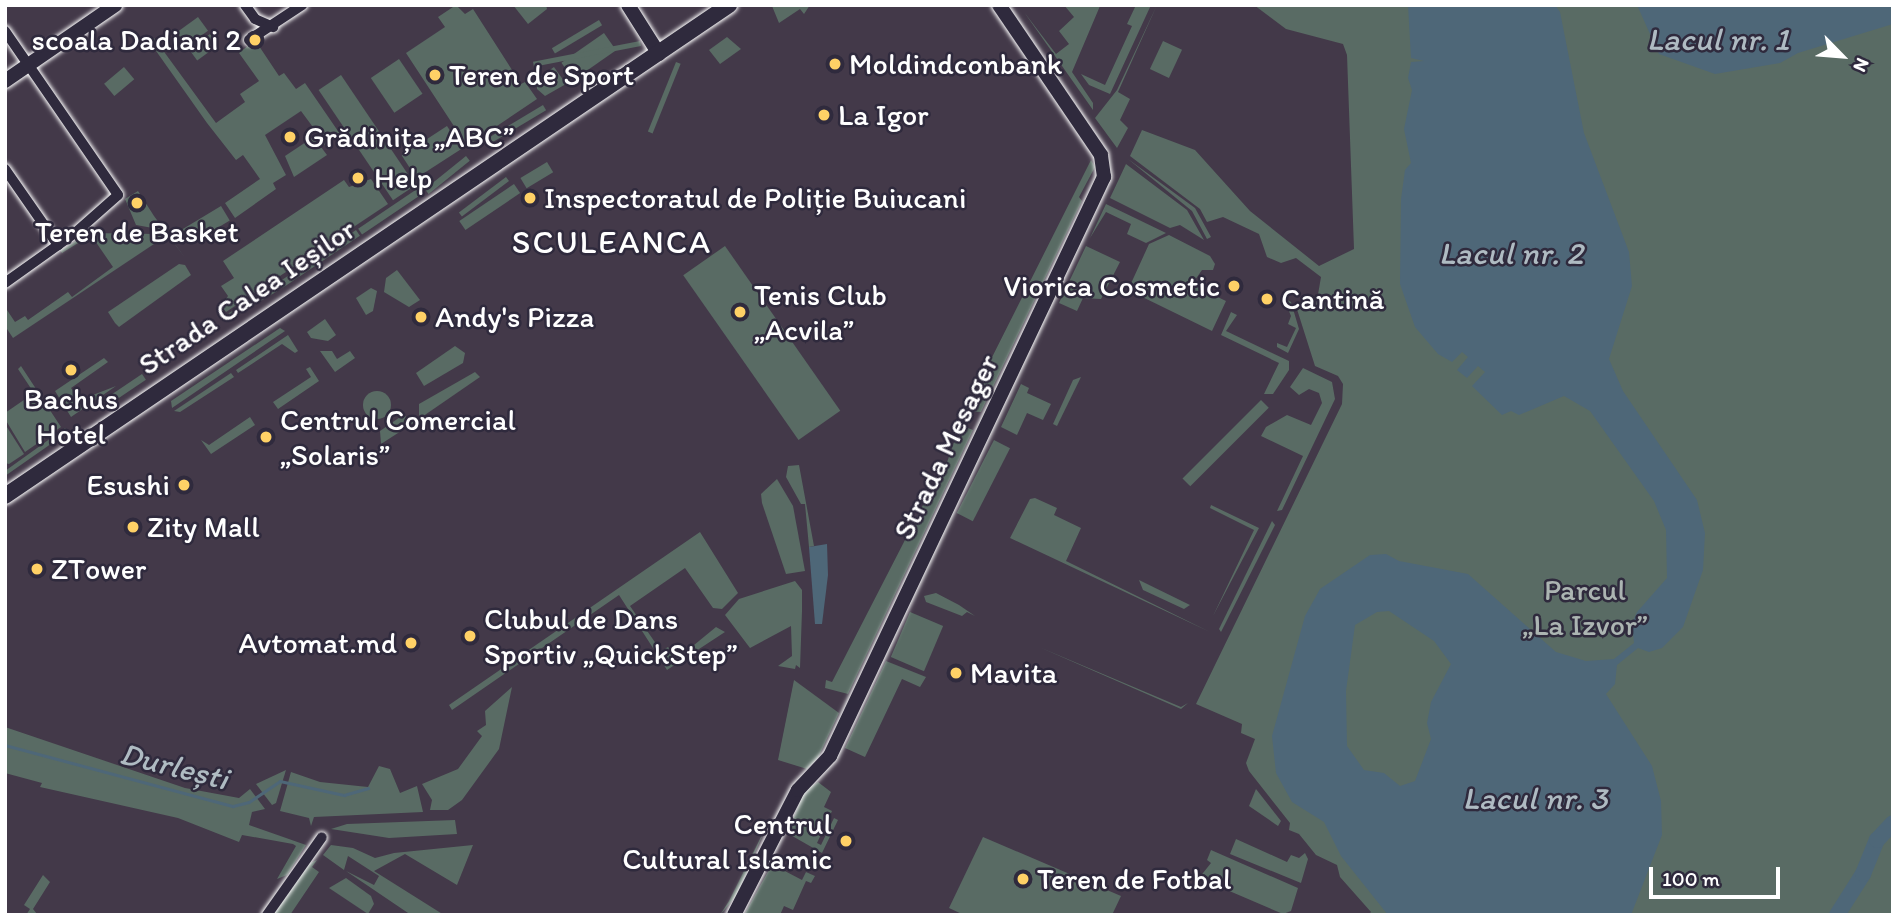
<!DOCTYPE html>
<meta charset="utf-8">
<style>
body{margin:0}
#map{position:relative;width:1898px;height:920px;overflow:hidden;background:#433949;font-family:Itim,sans-serif}
div>[style]{position:absolute}
.green>*{inset:0;background:#596b64;transform-origin:0 0}
.round{border-radius:50%}
.water>*{inset:0;background:#4e6778}
.stream>*{height:2.5px;margin:-1.25px;padding:0 1.25px;transform-origin:1.25px;border-radius:1.25px;background:#4e6778}
.river>*{height:16px;margin:-8px;padding:0 8px;transform-origin:8px;border-radius:8px;background:#4e6778}
.roads{filter:drop-shadow(0 0 2px #fff) drop-shadow(0 0 2px #fff)}
.street>*{height:10px;margin:-5px;padding:0 5px;transform-origin:5px;border-radius:5px;background:#2f2a3d}
.secondary>*{height:14px;margin:-7px;padding:0 7px;transform-origin:7px;border-radius:7px;background:#2f2a3d}
.primary>*{height:16px;margin:-8px;padding:0 8px;transform-origin:8px;border-radius:8px;background:#2f2a3d}
.dots>*{width:19px;height:19px;translate:-50% -50%;box-sizing:border-box;border:4px solid #2f2a3d;border-radius:50%}
span{translate:-50% -50%;white-space:nowrap;text-align:center;line-height:1.15;-webkit-text-stroke:5px #2f2a3d;paint-order:stroke}
.poi-label{font-size:30px;color:#fff}
.right{translate:-100% -50%;text-align:right}
.left{translate:0 -50%;text-align:left}
.street-label{font-size:30px;color:#fff}
.park-label{font-size:30px;color:#acb5b2}
.water-label{font-size:32px;color:#afbbc2;font-style:italic}
.quarter-label{font-size:33px;color:#fff;letter-spacing:2px}
.frame{position:absolute;inset:0;border:7px solid #fff;pointer-events:none}
.north{position:absolute;left:1807px;top:21px;width:70px;height:70px;-webkit-text-stroke:5px #2f2a3d;paint-order:stroke;rotate:115deg;font-size:19px;font-weight:700;line-height:28px;text-align:center;color:#fff}
.north::after{content:'';display:block;margin:auto;width:24px;height:32px;background:#fff;clip-path:polygon(50% 0,100% 100%,50% 72%,0 100%)}
.scale{position:absolute;left:1649px;top:867px;width:131px;height:32px;box-sizing:border-box;border:4px solid #fff;border-top:0;padding-left:9px;font-size:21px;line-height:24px;white-space:nowrap;color:#fff;-webkit-text-stroke:5px #2f2a3d;paint-order:stroke}
</style>
<div id="map">
<div class="green">
<i style="clip-path:polygon(456px 5px,465px 14px,473px 9px,521px 84px,525px 82px,537px 99px,467px 146px,406px 53px,445px 27px,438px 17px)"></i>
<i style="clip-path:polygon(513px 5px,546px 5px,547px 9px,528px 24px)"></i>
<i style="clip-path:polygon(810px 5px,804px 14px,800px 9px,779px 23px,772px 6px)"></i>
<i style="clip-path:polygon(1064px 5px,1100px 6px,1072px 72px,1093px 103px,1093px 110px,1024px 12px,1056px 54px,1069px 44px,1059px 31px,1074px 17px)"></i>
<i style="clip-path:polygon(1136px 5px,1151px 5px,1110px 94px,1089px 85px,1081px 74px,1105px 85px,1132px 26px,1127px 24px)"></i>
<i style="clip-path:polygon(1157px 5px,1118px 92px,1130px 99px,1120px 120px,1128px 128px,1117px 148px,1095px 118px,1117px 90px)"></i>
<i style="clip-path:polygon(1254px 5px,1893px 5px,1893px 915px,1368px 915px,1371px 912px,1340px 877px,1337px 865px,1316px 855px,1299px 834px,1289px 830px,1290px 823px,1249px 771px,1246px 763px,1255px 739px,1241px 733px,1242px 724px,1196px 704px,1342px 404px,1343px 384px,1338px 376px,1315px 366px,1295px 303px,1315px 312px,1321px 277px,1296px 258px,1281px 263px,1267px 257px,1259px 234px,1223px 217px,1207px 222px,1200px 209px,1130px 156px,1142px 130px,1195px 150px,1250px 211px,1319px 266px,1354px 249px,1347px 55px,1343px 44px,1286px 29px)"></i>
<i style="left:198px;top:17px;width:17px;height:26px;rotate:54deg"></i>
<i style="left:599px;top:20px;width:6px;height:55px;rotate:59deg"></i>
<i style="left:604px;top:33px;width:21px;height:52px;rotate:55deg"></i>
<i style="left:210px;top:34px;width:14px;height:26px;rotate:54deg"></i>
<i style="clip-path:polygon(727px 37px,741px 49px,720px 64px,709px 50px)"></i>
<i style="clip-path:polygon(154px 38px,216px 123px,245px 102px,240px 94px,259px 81px,239px 53px,255px 40px,279px 76px,284px 73px,296px 89px,305px 83px,340px 134px,321px 147px,327px 155px,294px 177px,285px 156px,318px 134px,301px 111px,265px 135px,286px 175px,273px 183px,276px 189px,235px 218px,225px 203px,260px 179px,243px 155px,236px 160px,207px 123px,149px 41px)"></i>
<i style="left:640px;top:41px;width:5px;height:109px;rotate:79deg"></i>
<i style="left:1163px;top:41px;width:21px;height:31px;rotate:25deg"></i>
<i style="left:399px;top:59px;width:42px;height:34px;rotate:56deg"></i>
<i style="left:676px;top:62px;width:5px;height:75px;rotate:22deg"></i>
<i style="left:124px;top:67px;width:16px;height:26px;rotate:50deg"></i>
<i style="clip-path:polygon(554px 67px,566px 84px,545px 96px,537px 89px,537px 79px)"></i>
<i style="left:341px;top:75px;width:133px;height:27px;rotate:56deg"></i>
<i style="left:543px;top:105px;width:6px;height:63px;rotate:59deg"></i>
<i style="left:447px;top:126px;width:27px;height:54px;rotate:57deg"></i>
<i style="left:466px;top:156px;width:6px;height:53px;rotate:51deg"></i>
<i style="clip-path:polygon(1128px 159px,1195px 208px,1211px 237px,1207px 239px,1192px 211px)"></i>
<i style="clip-path:polygon(1091px 160px,1095px 167px,1079px 197px,1082px 201px,981px 412px,965px 411px)"></i>
<i style="left:547px;top:162px;width:12px;height:31px;rotate:59deg"></i>
<i style="clip-path:polygon(1126px 164px,1187px 210px,1204px 240px,1180px 225px,1170px 228px,1110px 198px)"></i>
<i style="left:506px;top:177px;width:5px;height:59px;rotate:53deg"></i>
<i style="clip-path:polygon(371px 179px,388px 204px,226px 312px,221px 306px,228px 296px,221px 286px,234px 278px,223px 261px,344px 180px,349px 187px)"></i>
<i style="left:514px;top:184px;width:11px;height:66px;rotate:56deg"></i>
<i style="left:417px;top:189px;width:7px;height:71px;rotate:56deg"></i>
<i style="clip-path:polygon(138px 191px,154px 216px,186px 259px,164px 230px,136px 225px,125px 199px)"></i>
<i style="clip-path:polygon(1106px 204px,1166px 233px,1146px 243px,1127px 234px,1131px 224px,1106px 212px,1090px 238px)"></i>
<i style="left:221px;top:206px;width:17px;height:45px;rotate:59deg"></i>
<i style="left:356px;top:230px;width:7px;height:93px;rotate:56deg"></i>
<i style="clip-path:polygon(90px 233px,157px 234px,163px 238px,13px 338px,5px 326px,5px 307px,15px 322px,25px 316px,28px 320px,68px 292px,72px 297px,113px 267px,91px 235px,62px 253px,60px 250px)"></i>
<i style="clip-path:polygon(1169px 235px,1210px 256px,1215px 264px,1213px 270px,1202px 270px,1195px 280px,1201px 289px,1226px 301px,1212px 331px,1128px 290px,1149px 244px)"></i>
<i style="left:725px;top:246px;width:201px;height:51px;rotate:55deg"></i>
<i style="clip-path:polygon(1086px 246px,1120px 262px,1101px 299px,1083px 298px,1077px 311px,1059px 303px)"></i>
<i style="clip-path:polygon(179px 264px,185px 265px,191px 275px,119px 327px,115px 323px,108px 312px)"></i>
<i style="clip-path:polygon(397px 270px,420px 300px,409px 307px,384px 292px,386px 278px)"></i>
<i style="left:274px;top:286px;width:6px;height:53px;rotate:59deg"></i>
<i style="clip-path:polygon(371px 288px,377px 291px,373px 311px,366px 315px,356px 298px)"></i>
<i style="clip-path:polygon(1283px 297px,1291px 302px,1299px 329px,1288px 353px,1277px 347px,1277px 343px,1287px 347px,1296px 328px,1288px 324px,1291px 316px)"></i>
<i style="clip-path:polygon(1231px 312px,1237px 315px,1226px 331px,1289px 361px,1289px 370px,1273px 394px,1264px 394px,1279px 363px,1221px 335px)"></i>
<i style="clip-path:polygon(325px 319px,336px 335px,328px 341px,311px 338px,307px 332px)"></i>
<i style="clip-path:polygon(280px 328px,285px 331px,172px 408px,171px 401px)"></i>
<i style="clip-path:polygon(288px 335px,298px 351px,295px 353px,282px 344px,238px 373px,236px 370px)"></i>
<i style="clip-path:polygon(455px 346px,465px 353px,463px 363px,424px 386px,416px 373px)"></i>
<i style="clip-path:polygon(320px 351px,332px 351px,337px 359px,350px 351px,355px 358px,335px 372px)"></i>
<i style="clip-path:polygon(104px 358px,108px 362px,71px 388px,80px 400px,116px 386px,71px 417px,55px 391px)"></i>
<i style="clip-path:polygon(21px 366px,61px 427px,25px 452px,5px 419px,5px 413px,34px 393px,18px 369px)"></i>
<i style="clip-path:polygon(310px 367px,319px 381px,278px 409px,273px 402px,311px 377px,306px 369px)"></i>
<i style="clip-path:polygon(1303px 368px,1332px 382px,1335px 399px,1282px 510px,1277px 511px,1303px 456px,1261px 436px,1266px 427px,1287px 415px,1311px 425px,1322px 403px,1319px 393px,1309px 389px,1299px 395px,1290px 387px)"></i>
<i style="clip-path:polygon(475px 372px,480px 377px,419px 419px,419px 404px)"></i>
<i style="clip-path:polygon(231px 373px,234px 377px,180px 412px,174px 411px)"></i>
<i style="left:142px;top:374px;width:7px;height:43px;rotate:56deg"></i>
<i style="clip-path:polygon(1081px 377px,1057px 426px,1053px 424px,1073px 380px)"></i>
<i style="clip-path:polygon(1021px 384px,1029px 388px,1027px 393px,1051px 404px,1043px 420px,1027px 413px,1017px 435px,1001px 427px)"></i>
<i class="round" style="left:363px;top:391px;width:28px;height:28px"></i>
<i style="left:1261px;top:400px;width:11px;height:111px;rotate:45deg"></i>
<i style="clip-path:polygon(403px 415px,415px 422px,381px 444px,380px 431px)"></i>
<i style="clip-path:polygon(250px 417px,255px 425px,211px 454px,201px 440px,209px 445px)"></i>
<i style="clip-path:polygon(5px 424px,24px 454px,9px 464px,5px 463px)"></i>
<i style="clip-path:polygon(960px 425px,973px 430px,848px 694px,825px 688px,826px 680px,832px 682px,924px 503px,928px 505px,937px 491px)"></i>
<i style="clip-path:polygon(65px 428px,68px 432px,5px 476px,5px 471px)"></i>
<i style="left:994px;top:440px;width:18px;height:82px;rotate:27deg"></i>
<i style="clip-path:polygon(799px 465px,814px 546px,809px 547px,805px 504px,801px 504px,786px 477px,788px 466px)"></i>
<i style="clip-path:polygon(777px 479px,793px 506px,805px 571px,786px 574px,762px 503px,761px 494px)"></i>
<i style="clip-path:polygon(1035px 498px,1057px 508px,1054px 515px,1081px 528px,1066px 561px,1210px 632px,1010px 538px,1030px 499px)"></i>
<i style="clip-path:polygon(1211px 505px,1259px 528px,1213px 616px,1254px 530px,1210px 508px)"></i>
<i style="clip-path:polygon(1272px 521px,1275px 525px,1221px 632px,1219px 629px)"></i>
<i style="clip-path:polygon(700px 532px,738px 593px,722px 609px,713px 608px,685px 568px,630px 606px,661px 651px,668px 647px,677px 659px,716px 627px,725px 632px,667px 670px,619px 595px,452px 710px,449px 705px)"></i>
<i style="clip-path:polygon(1139px 580px,1190px 605px,1184px 609px,1143px 590px)"></i>
<i style="clip-path:polygon(795px 581px,802px 590px,802px 611px,800px 668px,796px 665px,795px 669px,778px 666px,792px 656px,791px 626px,750px 648px,725px 615px,739px 599px)"></i>
<i style="clip-path:polygon(936px 593px,959px 605px,975px 616px,967px 612px,962px 616px,926px 602px,924px 596px)"></i>
<i style="left:910px;top:612px;width:36px;height:49px;rotate:23deg"></i>
<i style="clip-path:polygon(1039px 647px,1181px 707px,1188px 703px,1181px 709px)"></i>
<i style="clip-path:polygon(886px 661px,926px 677px,920px 687px,902px 679px,865px 757px,845px 748px)"></i>
<i style="clip-path:polygon(794px 680px,839px 713px,818px 758px,807px 769px,778px 760px)"></i>
<i style="clip-path:polygon(512px 687px,499px 749px,462px 800px,448px 810px,430px 810px,432px 800px,422px 784px,458px 769px,482px 736px,477px 731px,486px 725px,485px 711px)"></i>
<i style="clip-path:polygon(5px 727px,185px 788px,239px 798px,250px 789px,265px 809px,252px 812px,249px 825px,306px 845px,287px 875px,277px 879px,296px 846px,293px 844px,242px 835px,239px 842px,178px 818px,40px 787px,42px 783px,5px 773px)"></i>
<i style="clip-path:polygon(379px 766px,390px 769px,400px 793px,417px 786px,423px 812px,314px 817px,311px 826px,309px 818px,280px 811px,291px 772px,320px 782px,368px 787px)"></i>
<i style="clip-path:polygon(286px 770px,276px 803px,272px 805px,256px 784px)"></i>
<i style="clip-path:polygon(818px 782px,831px 792px,824px 807px,832px 811px,817px 843px,821px 845px,834px 818px,838px 820px,822px 853px,787px 833px,805px 790px)"></i>
<i style="clip-path:polygon(1256px 789px,1281px 821px,1278px 826px,1249px 806px)"></i>
<i style="clip-path:polygon(455px 820px,457px 834px,389px 838px,331px 829px,347px 824px)"></i>
<i style="clip-path:polygon(766px 827px,737px 895px,720px 915px,729px 901px)"></i>
<i style="clip-path:polygon(983px 837px,1121px 896px,1112px 915px,964px 915px,949px 908px)"></i>
<i style="clip-path:polygon(1236px 839px,1287px 862px,1291px 855px,1299px 858px,1305px 853px,1308px 859px,1301px 883px,1230px 854px)"></i>
<i style="clip-path:polygon(331px 845px,353px 848px,375px 858px,394px 853px,473px 845px,457px 885px,405px 854px,374px 871px,444px 915px,411px 915px,346px 871px,374px 885px,379px 876px,348px 856px,344px 870px,323px 855px)"></i>
<i style="clip-path:polygon(1211px 850px,1298px 888px,1291px 911px,1283px 914px,1199px 878px,1211px 863px,1207px 860px)"></i>
<i style="clip-path:polygon(775px 859px,784px 863px,781px 869px,802px 880px,806px 872px,815px 876px,811px 883px,806px 881px,793px 910px,784px 906px,780px 915px,744px 915px)"></i>
<i style="clip-path:polygon(317px 860px,312px 867px,319px 872px,290px 915px,272px 915px,308px 864px)"></i>
<i style="clip-path:polygon(43px 875px,50px 882px,33px 909px,37px 914px,26px 915px,30px 909px,24px 905px)"></i>
<i style="clip-path:polygon(346px 878px,371px 896px,374px 904px,368px 914px,329px 888px)"></i>
</div>
<div class="water">
<i style="clip-path:polygon(evenodd,1408px 5px,1555px 5px,1560px 12px,1584px 133px,1629px 252px,1632px 286px,1609px 359px,1623px 391px,1697px 500px,1705px 533px,1703px 570px,1683px 627px,1662px 648px,1649px 652px,1638px 648px,1617px 665px,1615px 684px,1606px 694px,1652px 766px,1661px 801px,1662px 835px,1631px 915px,1388px 915px,1341px 856px,1324px 822px,1292px 802px,1276px 773px,1272px 736px,1305px 616px,1320px 589px,1370px 555px,1386px 554px,1399px 561px,1468px 574px,1556px 652px,1586px 661px,1614px 659px,1634px 643px,1632px 623px,1637px 612px,1667px 578px,1666px 530px,1654px 501px,1590px 411px,1564px 396px,1519px 415px,1511px 411px,1502px 415px,1472px 386px,1485px 372px,1478px 366px,1467px 378px,1457px 370px,1468px 357px,1462px 352px,1452px 362px,1438px 354px,1415px 327px,1400px 284px,1401px 199px,1405px 170px,1411px 163px,1404px 129px,1412px 90px,1408px 78px,1411px 62px,1424px 61px,1411px 58px,1408px 5px,1389px 611px,1434px 641px,1451px 664px,1431px 702px,1427px 723px,1431px 739px,1415px 781px,1400px 786px,1384px 773px,1364px 770px,1347px 746px,1346px 691px,1355px 625px,1377px 612px,1389px 611px)"></i>
<i style="clip-path:polygon(1637px 5px,1893px 5px,1893px 24px,1798px 53px,1780px 63px,1715px 74px,1659px 54px)"></i>
<i style="clip-path:polygon(827px 544px,828px 575px,822px 624px,815px 624px,809px 547px)"></i>
</div>
<div class="stream">
<i style="left:5px;top:745px;width:236px;rotate:15deg"></i>
<i style="left:233px;top:806px;width:16px;rotate:-14deg"></i>
<i style="left:249px;top:802px;width:37px;rotate:-34deg"></i>
<i style="left:280px;top:781px;width:66px;rotate:12.3deg"></i>
<i style="left:344px;top:795px;width:25px;rotate:-16deg"></i>
</div>
<div class="river">
<i style="left:1837px;top:915px;width:49px;rotate:-57.6deg"></i>
<i style="left:1863px;top:874px;width:37px;rotate:-68deg"></i>
<i style="left:1877px;top:840px;width:23px;rotate:-47deg"></i>
</div>
<div class="roads">
<div class="street">
<i style="left:245px;top:5px;width:17px;rotate:54deg"></i>
<i style="left:255px;top:19px;width:20px;rotate:24deg"></i>
<i style="left:5px;top:31px;width:199px;rotate:55.4deg"></i>
<i style="left:118px;top:195px;width:57px;rotate:138.5deg"></i>
<i style="left:75px;top:233px;width:86px;rotate:144.5deg"></i>
<i style="left:249px;top:40px;width:64px;rotate:-33.4deg"></i>
<i style="left:5px;top:169px;width:93px;rotate:55.1deg"></i>
<i style="left:267px;top:915px;width:95px;rotate:-54.8deg"></i>
</div>
<div class="secondary">
<i style="left:628px;top:5px;width:58px;rotate:57.7deg"></i>
<i style="left:5px;top:81px;width:134px;rotate:-34.6deg"></i>
<i style="left:734px;top:915px;width:140px;rotate:-62.9deg"></i>
<i style="left:798px;top:790px;width:47px;rotate:-46.7deg"></i>
<i style="left:830px;top:756px;width:641px;rotate:-64.68deg"></i>
<i style="left:1104px;top:177px;width:22px;rotate:-98deg"></i>
<i style="left:1101px;top:155px;width:181px;rotate:-124.2deg"></i>
</div>
<div class="primary">
<i style="left:5px;top:496px;width:875px;rotate:-34.14deg"></i>
</div>
</div>
<div class="dots">
<i style="left:255px;top:40px;background:#ffd166"></i>
<i style="left:835px;top:64px;background:#ffd166"></i>
<i style="left:435px;top:75px;background:#ffd166"></i>
<i style="left:824px;top:115px;background:#ffd166"></i>
<i style="left:290px;top:137px;background:#ffd166"></i>
<i style="left:358px;top:178px;background:#ffd166"></i>
<i style="left:530px;top:198px;background:#ffd166"></i>
<i style="left:137px;top:203px;background:#ffd166"></i>
<i style="left:1234px;top:286px;background:#ffd166"></i>
<i style="left:1267px;top:299px;background:#ffd166"></i>
<i style="left:740px;top:312px;background:#ffd166"></i>
<i style="left:421px;top:317px;background:#ffd166"></i>
<i style="left:71px;top:370px;background:#ffd166"></i>
<i style="left:266px;top:437px;background:#ffd166"></i>
<i style="left:184px;top:485px;background:#ffd166"></i>
<i style="left:133px;top:527px;background:#ffd166"></i>
<i style="left:37px;top:569px;background:#ffd166"></i>
<i style="left:470px;top:636px;background:#ffd166"></i>
<i style="left:411px;top:643px;background:#ffd166"></i>
<i style="left:956px;top:673px;background:#ffd166"></i>
<i style="left:846px;top:841px;background:#ffd166"></i>
<i style="left:1023px;top:879px;background:#ffd166"></i>
</div>
<div class="poi-label">
<span class="right" style="left:241px;top:40px">scoala Dadiani 2</span>
<span class="left" style="left:849px;top:64px">Moldindconbank</span>
<span class="left" style="left:449px;top:75px">Teren de Sport</span>
<span class="left" style="left:838px;top:115px">La Igor</span>
<span class="left" style="left:304px;top:137px">Grădinița „ABC”</span>
<span class="left" style="left:374px;top:178px">Help</span>
<span class="left" style="left:544px;top:198px">Inspectoratul de Poliție Buiucani</span>
<span style="left:137px;top:232px">Teren de Basket</span>
<span class="right" style="left:1220px;top:286px">Viorica Cosmetic</span>
<span class="left" style="left:754px;top:312px">Tenis Club<br>„Acvila”</span>
<span class="left" style="left:1281px;top:299px">Cantină</span>
<span class="left" style="left:435px;top:317px">Andy's Pizza</span>
<span style="left:71px;top:416px">Bachus<br>Hotel</span>
<span class="left" style="left:280px;top:437px">Centrul Comercial<br>„Solaris”</span>
<span class="right" style="left:170px;top:485px">Esushi</span>
<span class="left" style="left:147px;top:527px">Zity Mall</span>
<span class="left" style="left:51px;top:569px">ZTower</span>
<span class="left" style="left:484px;top:636px">Clubul de Dans<br>Sportiv „QuickStep”</span>
<span class="right" style="left:397px;top:643px">Avtomat.md</span>
<span class="left" style="left:970px;top:673px">Mavita</span>
<span class="right" style="left:832px;top:841px">Centrul<br>Cultural Islamic</span>
<span class="left" style="left:1037px;top:879px">Teren de Fotbal</span>
</div>
<div class="street-label">
<span style="left:247px;top:297px;rotate:-34deg">Strada Calea Ieșilor</span>
<span style="left:946px;top:447px;rotate:-64deg">Strada Mesager</span>
</div>
<div class="park-label">
<span style="left:1585px;top:607px">Parcul<br>„La Izvor”</span>
</div>
<div class="water-label">
<span style="left:1718px;top:39px">Lacul nr. 1</span>
<span style="left:1511px;top:253px">Lacul nr. 2</span>
<span style="left:174px;top:766px;rotate:14deg">Durlești</span>
<span style="left:1535px;top:798px">Lacul nr. 3</span>
</div>
<div class="quarter-label">
<span style="left:612px;top:242px">SCULEANCA</span>
</div>
<div class="frame"></div>
<div class="north">N</div>
<div class="scale">100 m</div>
</div>
